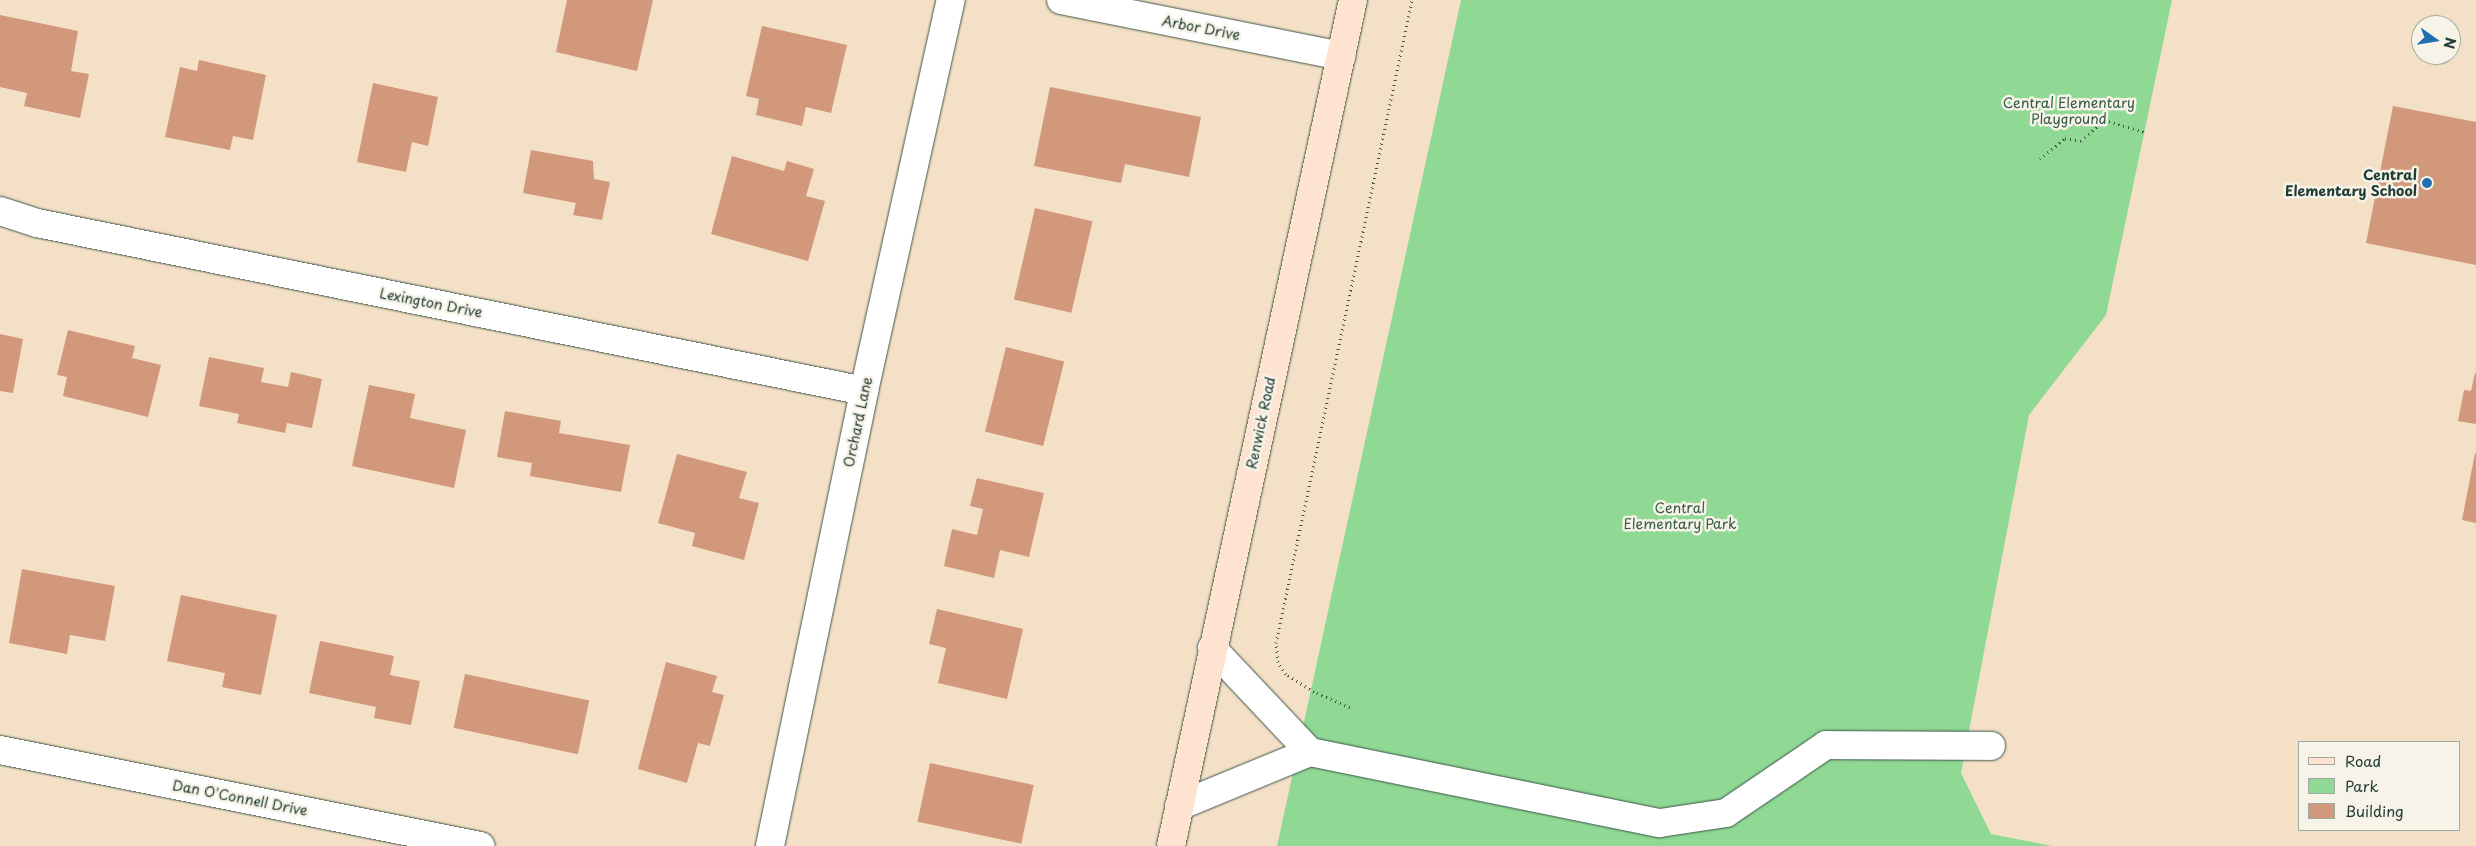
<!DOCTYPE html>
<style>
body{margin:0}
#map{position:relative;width:2476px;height:846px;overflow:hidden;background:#f4e0c6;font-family:"Playpen Sans",sans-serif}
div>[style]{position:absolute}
.green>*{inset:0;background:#8fd995}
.building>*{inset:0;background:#d1987b;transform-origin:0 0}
.path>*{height:3px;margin-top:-1.5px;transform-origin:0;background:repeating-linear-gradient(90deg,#3f554a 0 1px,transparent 0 5px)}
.roads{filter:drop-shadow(0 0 1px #3f554a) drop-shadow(0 0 1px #3f554a)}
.street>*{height:28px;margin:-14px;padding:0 14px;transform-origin:14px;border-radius:14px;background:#fff}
.secondary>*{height:28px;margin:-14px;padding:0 14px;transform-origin:14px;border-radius:14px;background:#fee3d1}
.dots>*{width:14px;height:14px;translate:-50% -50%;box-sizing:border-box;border:2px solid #f7f3e8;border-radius:50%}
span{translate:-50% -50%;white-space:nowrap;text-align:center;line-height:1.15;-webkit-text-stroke:5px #f7f3e8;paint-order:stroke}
.street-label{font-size:14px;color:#1f3d34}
.park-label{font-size:14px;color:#355c47}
.poi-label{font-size:14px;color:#1f3d34;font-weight:700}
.right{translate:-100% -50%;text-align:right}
.legend{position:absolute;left:2298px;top:741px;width:162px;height:90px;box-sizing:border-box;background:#f7f3e8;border:1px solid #a1aaa0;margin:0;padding:6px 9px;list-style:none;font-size:15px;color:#1f3d34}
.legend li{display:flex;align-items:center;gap:10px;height:25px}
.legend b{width:25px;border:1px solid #a1aaa0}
.north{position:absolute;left:2411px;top:15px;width:50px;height:50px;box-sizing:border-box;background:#f7f3e8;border:1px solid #a1aaa0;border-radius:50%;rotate:103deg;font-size:14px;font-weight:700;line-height:20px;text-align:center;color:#1f3d34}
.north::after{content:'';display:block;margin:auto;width:18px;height:22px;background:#1f6fb2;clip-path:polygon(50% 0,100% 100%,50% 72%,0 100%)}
</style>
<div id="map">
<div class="green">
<i style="clip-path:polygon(1461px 0,2172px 0,2106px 315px,2029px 415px,1961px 773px,1991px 834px,2052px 846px,1277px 846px)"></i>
</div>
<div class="building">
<i style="clip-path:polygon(567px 0,653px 0,637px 71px,556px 52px)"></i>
<i style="clip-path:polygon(0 15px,78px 31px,71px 71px,89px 74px,80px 118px,24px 106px,27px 93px,0 87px)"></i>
<i style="clip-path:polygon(762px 26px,847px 45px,831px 113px,806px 107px,802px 126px,756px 115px,759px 99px,746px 96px)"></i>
<i style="clip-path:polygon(199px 60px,266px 75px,253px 140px,233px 136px,230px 150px,165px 137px,180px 67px,197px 71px)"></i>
<i style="clip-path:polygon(373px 83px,438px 97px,428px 146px,412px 142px,406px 172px,357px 162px)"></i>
<i style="clip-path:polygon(1050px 87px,1201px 117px,1189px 177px,1125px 164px,1121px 183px,1034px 166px)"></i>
<i style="clip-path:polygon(2393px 106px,2476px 122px,2476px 265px,2366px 243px)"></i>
<i style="clip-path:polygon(531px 150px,593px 161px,594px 179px,610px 182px,602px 220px,573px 215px,576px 203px,523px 193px)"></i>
<i style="clip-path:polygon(732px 156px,784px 171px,787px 161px,814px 169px,806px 196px,825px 201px,808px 261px,711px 234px)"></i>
<i style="left:1035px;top:208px;width:59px;height:94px;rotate:13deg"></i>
<i style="clip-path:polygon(68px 330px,135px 346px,132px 358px,161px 365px,148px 417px,63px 396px,67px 377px,57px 375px)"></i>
<i style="clip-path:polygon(0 334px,23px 339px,13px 393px,0 391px)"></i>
<i style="left:1006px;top:347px;width:60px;height:87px;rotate:14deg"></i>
<i style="clip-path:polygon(209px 357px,264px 368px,261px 382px,288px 387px,291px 372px,322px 379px,312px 428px,287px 423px,285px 433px,237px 423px,239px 414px,199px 406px)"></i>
<i style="clip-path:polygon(2475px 373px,2476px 373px,2476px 424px,2458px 421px,2464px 390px,2471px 391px)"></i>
<i style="clip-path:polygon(369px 385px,415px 394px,410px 418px,466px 430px,454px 488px,352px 466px)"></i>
<i style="clip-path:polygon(505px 411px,561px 421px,559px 433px,630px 445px,621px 492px,530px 476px,532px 463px,497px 457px)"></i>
<i style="clip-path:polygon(2475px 453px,2476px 453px,2476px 523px,2462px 520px)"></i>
<i style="clip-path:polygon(677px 454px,747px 472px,739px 498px,759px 503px,744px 560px,692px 546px,695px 533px,658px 523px)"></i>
<i style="clip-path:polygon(977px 478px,1044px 493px,1029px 557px,1000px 550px,994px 578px,944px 566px,952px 529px,977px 535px,983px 509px,970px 506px)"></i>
<i style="clip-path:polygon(22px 569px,115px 586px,105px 641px,70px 635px,67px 654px,9px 643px)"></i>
<i style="clip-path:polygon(181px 595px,277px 615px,261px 695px,222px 687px,225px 673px,167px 661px)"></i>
<i style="clip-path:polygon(937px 609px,1023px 629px,1007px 699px,938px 683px,946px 648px,929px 644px)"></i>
<i style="clip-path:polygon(320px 641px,394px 656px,390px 675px,420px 681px,411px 725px,374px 718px,376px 707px,309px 693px)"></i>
<i style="clip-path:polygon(666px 662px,717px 676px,712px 692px,724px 695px,710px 746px,698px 743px,687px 783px,638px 769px)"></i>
<i style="left:465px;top:674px;width:127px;height:55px;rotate:12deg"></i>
<i style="left:930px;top:763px;width:106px;height:60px;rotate:12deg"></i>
</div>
<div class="path">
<i style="left:2040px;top:159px;width:33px;rotate:-40deg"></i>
<i style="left:2065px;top:138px;width:16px;rotate:11deg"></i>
<i style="left:2081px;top:141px;width:31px;rotate:-42deg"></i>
<i style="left:2104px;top:120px;width:43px;rotate:16.3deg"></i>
<i style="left:1350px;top:707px;width:39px;rotate:-157deg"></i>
<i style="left:1314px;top:692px;width:33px;rotate:-147deg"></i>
<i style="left:1286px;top:674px;width:14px;rotate:-124deg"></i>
<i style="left:1278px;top:662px;width:19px;rotate:-96deg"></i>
<i style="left:1276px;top:643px;width:657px;rotate:-78.06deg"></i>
</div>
<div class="roads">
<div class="street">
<i style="left:1061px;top:0;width:286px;rotate:11.3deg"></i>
<i style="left:0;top:211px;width:39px;rotate:18deg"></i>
<i style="left:37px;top:223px;width:844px;rotate:11.48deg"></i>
<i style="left:1212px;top:648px;width:143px;rotate:46.7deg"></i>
<i style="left:0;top:750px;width:490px;rotate:11.3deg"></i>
<i style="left:1179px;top:806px;width:142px;rotate:-22.4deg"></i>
<i style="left:1310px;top:752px;width:357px;rotate:11.5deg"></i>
<i style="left:1660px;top:823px;width:67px;rotate:-8.6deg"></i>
<i style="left:1726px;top:813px;width:121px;rotate:-34.2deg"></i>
<i style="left:1826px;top:745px;width:165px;rotate:0.3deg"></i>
<i style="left:770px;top:846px;width:465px;rotate:-78.3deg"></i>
<i style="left:864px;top:391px;width:401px;rotate:-77.5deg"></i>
</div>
<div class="secondary">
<i style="left:1171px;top:846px;width:865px;rotate:-77.86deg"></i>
</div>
</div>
<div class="dots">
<i style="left:2427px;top:183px;background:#1f6fb2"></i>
</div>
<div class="street-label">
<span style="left:1201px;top:28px;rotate:11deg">Arbor Drive</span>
<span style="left:431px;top:303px;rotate:11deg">Lexington Drive</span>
<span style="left:858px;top:422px;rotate:-78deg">Orchard Lane</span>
<span style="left:1261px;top:423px;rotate:-78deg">Renwick Road</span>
<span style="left:240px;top:798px;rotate:11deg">Dan O'Connell Drive</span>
</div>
<div class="park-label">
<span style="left:2069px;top:111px">Central Elementary<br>Playground</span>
<span style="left:1680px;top:516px">Central<br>Elementary Park</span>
</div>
<div class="poi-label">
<span class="right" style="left:2417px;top:183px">Central<br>Elementary School</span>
</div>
<ul class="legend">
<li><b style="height:6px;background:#fee3d1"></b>Road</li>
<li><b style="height:14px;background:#8fd995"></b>Park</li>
<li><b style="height:14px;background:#d1987b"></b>Building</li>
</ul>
<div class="north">N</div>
</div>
